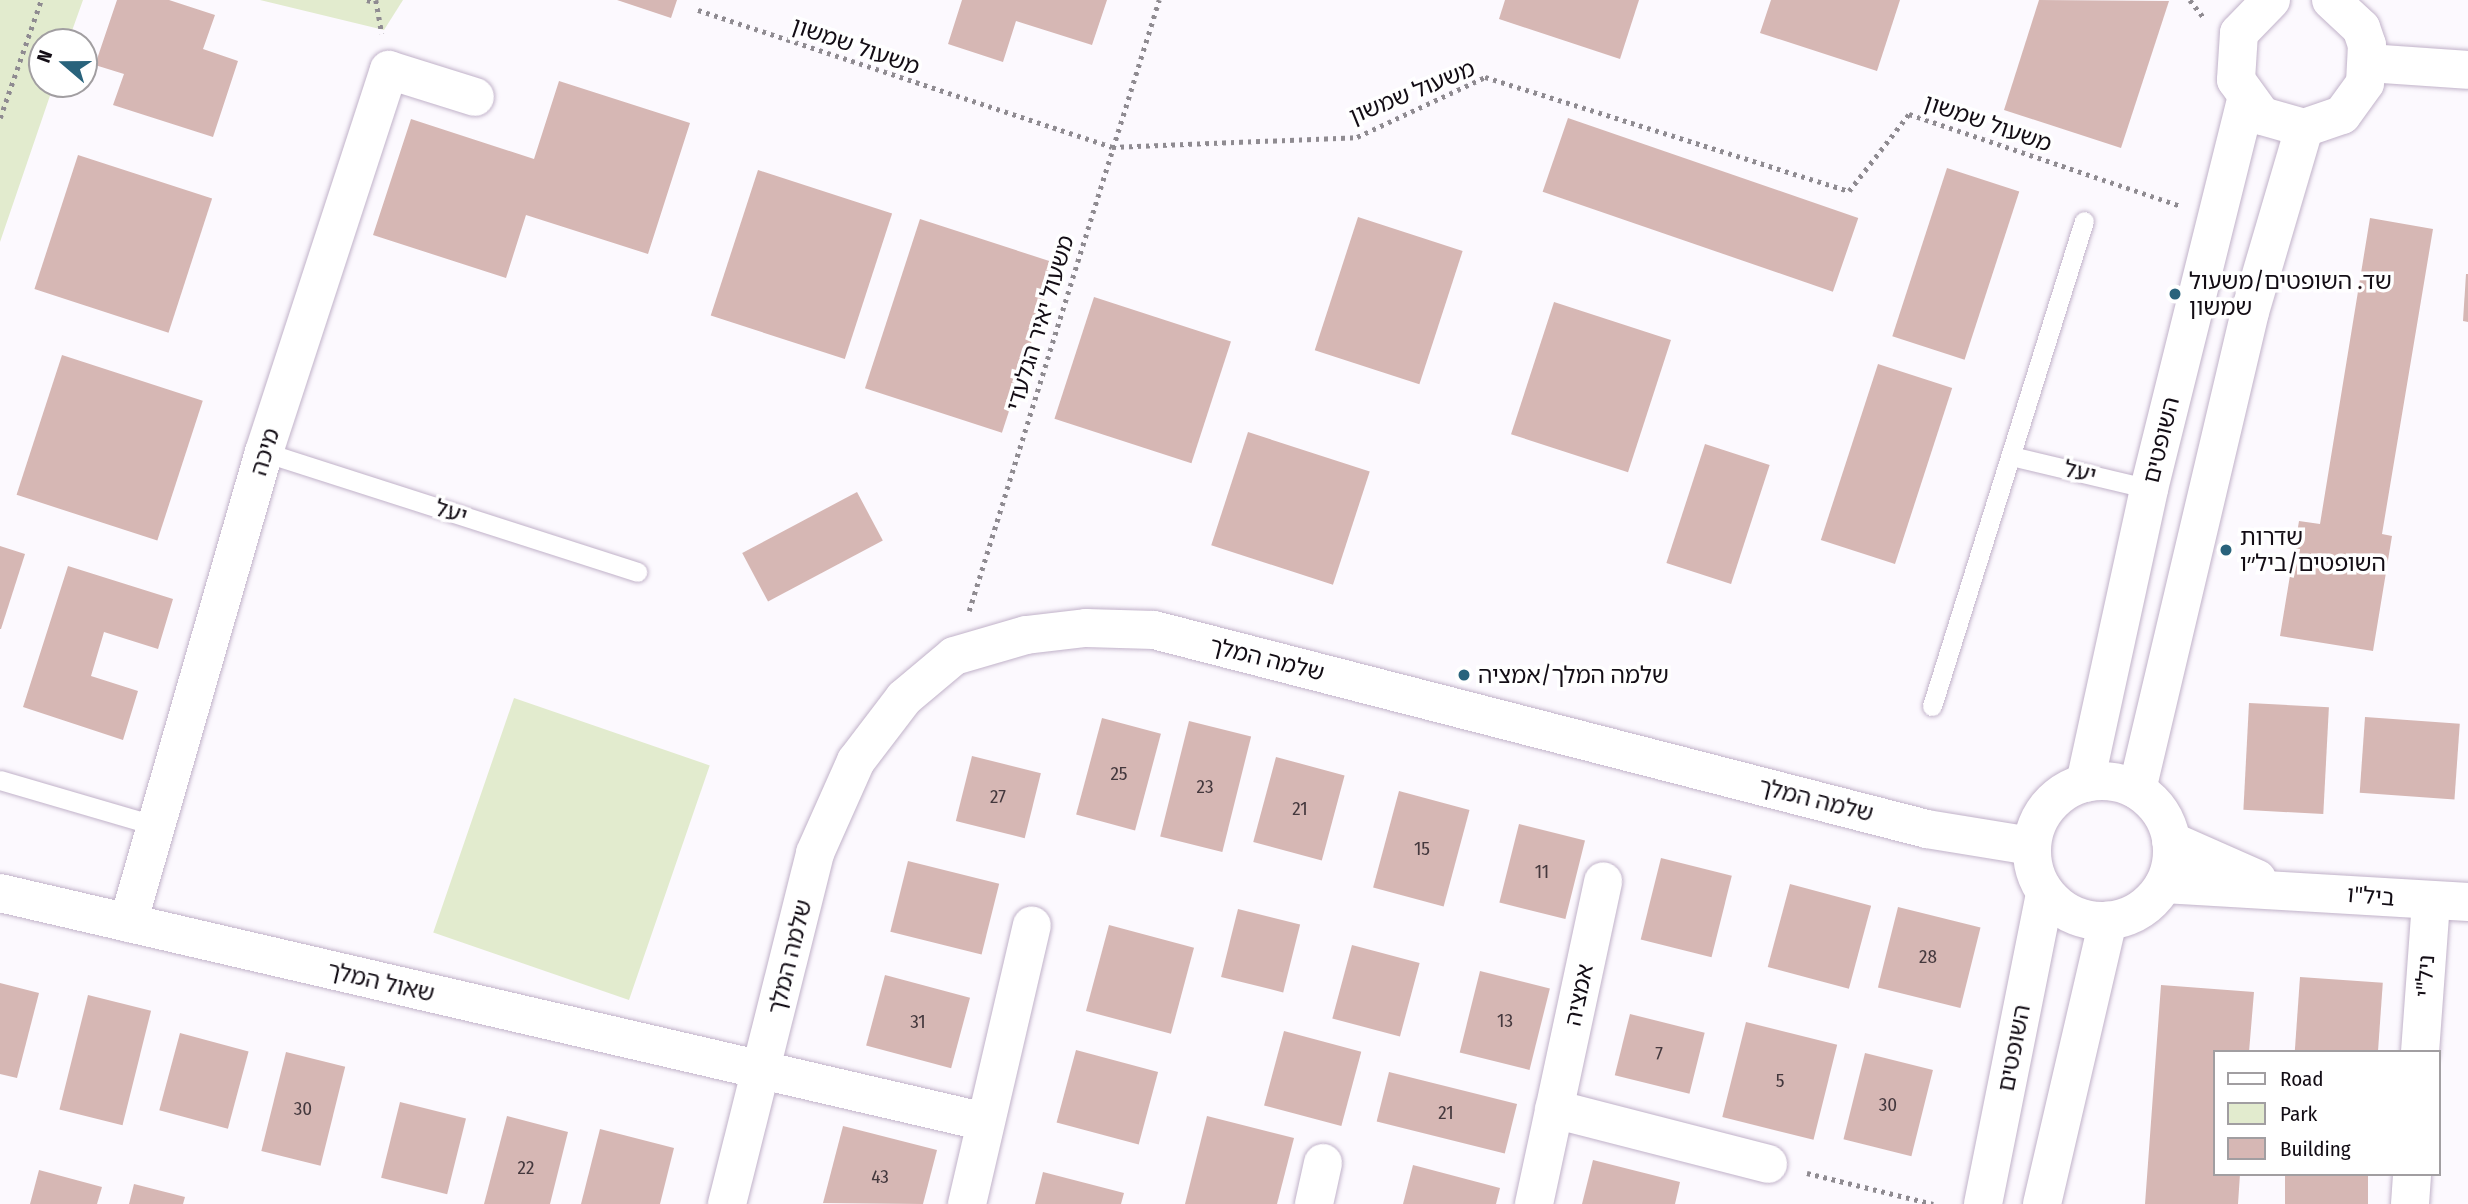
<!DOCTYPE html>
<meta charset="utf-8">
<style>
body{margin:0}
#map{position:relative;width:2468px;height:1204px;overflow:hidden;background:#fcf9fe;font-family:"Fira Sans Condensed","Noto Sans Hebrew",sans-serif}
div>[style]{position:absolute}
.green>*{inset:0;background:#e2ebce;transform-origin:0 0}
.building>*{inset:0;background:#d6b7b4;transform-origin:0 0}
.path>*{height:4.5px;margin-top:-2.25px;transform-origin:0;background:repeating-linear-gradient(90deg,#8f8b91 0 3.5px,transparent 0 8.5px)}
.roads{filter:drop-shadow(0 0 2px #c1b2c9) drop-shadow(0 0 2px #c1b2c9)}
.service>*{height:19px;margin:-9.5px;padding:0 9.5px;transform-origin:9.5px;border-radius:9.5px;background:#fff}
.minor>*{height:38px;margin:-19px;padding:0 19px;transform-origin:19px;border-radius:19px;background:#fff}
.tertiary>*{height:38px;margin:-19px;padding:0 19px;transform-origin:19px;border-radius:19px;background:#fff}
.tertiary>.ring{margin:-19px;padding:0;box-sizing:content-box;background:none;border:38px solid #fff;border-radius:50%}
.dots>*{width:19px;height:19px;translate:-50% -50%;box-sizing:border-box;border:4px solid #fff;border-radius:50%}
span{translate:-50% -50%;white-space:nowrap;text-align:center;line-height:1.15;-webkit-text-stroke:7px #fff;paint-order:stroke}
.number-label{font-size:19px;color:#44383d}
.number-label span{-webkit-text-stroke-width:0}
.street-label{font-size:23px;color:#130d15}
.poi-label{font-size:23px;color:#130d15}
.left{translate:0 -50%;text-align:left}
.legend{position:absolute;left:2213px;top:1050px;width:228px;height:126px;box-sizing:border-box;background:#fff;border:2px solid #a19ea1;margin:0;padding:9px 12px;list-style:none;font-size:21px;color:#130d15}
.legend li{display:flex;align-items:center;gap:14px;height:35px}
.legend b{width:35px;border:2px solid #a19ea1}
.north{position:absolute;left:28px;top:28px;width:70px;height:70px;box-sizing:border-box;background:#fff;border:2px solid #a19ea1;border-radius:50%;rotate:290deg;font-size:19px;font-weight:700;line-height:28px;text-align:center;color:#130d15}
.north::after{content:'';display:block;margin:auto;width:24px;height:32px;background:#29637c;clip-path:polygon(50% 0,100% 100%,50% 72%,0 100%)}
</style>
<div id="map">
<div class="green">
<i style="clip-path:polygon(0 0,83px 0,68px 42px,42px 42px,42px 84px,54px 84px,0 242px)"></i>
<i style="clip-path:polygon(260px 0,403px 0,384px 30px)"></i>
<i style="left:514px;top:698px;width:207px;height:248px;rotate:19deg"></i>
</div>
<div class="building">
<i style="clip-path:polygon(117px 0,169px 0,215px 15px,203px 49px,238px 61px,213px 137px,113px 105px,124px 74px,95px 65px)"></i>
<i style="clip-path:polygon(617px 0,677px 0,671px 18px)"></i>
<i style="clip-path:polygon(962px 0,1107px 0,1092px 45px,1016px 21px,1003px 62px,948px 44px)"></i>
<i style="clip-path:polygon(1505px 0,1639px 0,1620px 59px,1499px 19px)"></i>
<i style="clip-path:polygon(1771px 0,1900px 0,1877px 71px,1760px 33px)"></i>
<i style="clip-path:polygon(2039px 0,2169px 1px,2121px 148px,2004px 110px)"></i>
<i style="clip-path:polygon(559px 81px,690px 123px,648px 254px,526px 215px,506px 278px,373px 235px,411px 119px,534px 159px)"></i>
<i style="left:1568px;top:118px;width:307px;height:78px;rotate:19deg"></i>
<i style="left:78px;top:155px;width:141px;height:141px;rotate:18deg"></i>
<i style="left:1947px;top:168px;width:76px;height:177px;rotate:18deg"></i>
<i style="left:758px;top:170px;width:141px;height:153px;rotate:18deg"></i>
<i style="left:1358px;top:217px;width:110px;height:140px;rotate:18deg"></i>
<i style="clip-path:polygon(2370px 218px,2433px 229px,2382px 534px,2392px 536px,2373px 651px,2280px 636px,2299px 521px,2320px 524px)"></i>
<i style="left:920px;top:219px;width:144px;height:178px;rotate:18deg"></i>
<i style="clip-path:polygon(2466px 274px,2468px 274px,2468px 322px,2463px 321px)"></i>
<i style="left:1094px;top:297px;width:144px;height:128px;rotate:18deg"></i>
<i style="left:1554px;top:302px;width:123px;height:139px;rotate:18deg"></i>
<i style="left:62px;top:355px;width:148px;height:147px;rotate:18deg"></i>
<i style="left:1878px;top:364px;width:78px;height:185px;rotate:18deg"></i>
<i style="left:1248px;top:432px;width:128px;height:119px;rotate:18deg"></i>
<i style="left:1705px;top:444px;width:68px;height:125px;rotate:18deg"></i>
<i style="left:857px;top:492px;width:55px;height:130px;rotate:62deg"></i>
<i style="clip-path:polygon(0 546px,25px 554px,1px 629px,0 629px)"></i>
<i style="clip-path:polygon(68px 566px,173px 599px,158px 649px,104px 632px,91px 676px,138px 691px,123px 740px,23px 707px)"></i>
<i style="left:2249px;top:703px;width:80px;height:107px;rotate:3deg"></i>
<i style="left:2365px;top:717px;width:95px;height:76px;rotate:4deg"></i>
<i style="left:1102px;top:718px;width:61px;height:100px;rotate:15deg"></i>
<i style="left:1189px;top:721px;width:64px;height:119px;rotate:14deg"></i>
<i style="left:972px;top:756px;width:71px;height:67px;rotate:14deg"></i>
<i style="left:1276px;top:757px;width:71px;height:88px;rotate:15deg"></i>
<i style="left:1399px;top:791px;width:73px;height:100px;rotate:15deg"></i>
<i style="left:1519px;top:824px;width:68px;height:81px;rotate:14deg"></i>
<i style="left:1661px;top:858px;width:73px;height:84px;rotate:14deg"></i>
<i style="left:908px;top:861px;width:94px;height:73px;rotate:14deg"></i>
<i style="left:1790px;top:884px;width:84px;height:86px;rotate:15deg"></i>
<i style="left:1898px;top:907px;width:85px;height:83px;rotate:14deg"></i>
<i style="left:1238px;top:909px;width:64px;height:70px;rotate:14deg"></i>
<i style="left:1109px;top:925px;width:88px;height:89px;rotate:15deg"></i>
<i style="left:1352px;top:945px;width:70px;height:76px;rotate:15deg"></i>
<i style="left:1480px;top:971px;width:72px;height:84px;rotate:14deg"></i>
<i style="left:885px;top:975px;width:88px;height:73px;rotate:15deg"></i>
<i style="left:2300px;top:977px;width:83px;height:75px;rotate:4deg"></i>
<i style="clip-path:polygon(0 983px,39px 993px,17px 1078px,0 1074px)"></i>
<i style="clip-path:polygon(2161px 985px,2254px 992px,2249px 1052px,2214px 1052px,2214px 1174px,2240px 1174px,2238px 1204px,2145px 1204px)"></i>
<i style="left:88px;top:995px;width:65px;height:118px;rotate:14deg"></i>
<i style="left:1630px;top:1014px;width:77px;height:63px;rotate:14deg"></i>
<i style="left:1746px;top:1022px;width:94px;height:98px;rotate:14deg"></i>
<i style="left:1284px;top:1031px;width:80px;height:77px;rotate:15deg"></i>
<i style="left:180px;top:1033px;width:71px;height:80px;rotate:15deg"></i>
<i style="left:1076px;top:1050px;width:85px;height:75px;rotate:15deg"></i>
<i style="left:286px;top:1052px;width:61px;height:102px;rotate:14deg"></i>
<i style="left:1865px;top:1053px;width:70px;height:89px;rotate:14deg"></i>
<i style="left:1389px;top:1072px;width:132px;height:51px;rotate:14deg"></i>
<i style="left:400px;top:1102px;width:68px;height:78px;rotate:14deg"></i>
<i style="clip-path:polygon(507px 1116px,568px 1132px,550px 1204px,484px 1204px)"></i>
<i style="clip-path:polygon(1207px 1116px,1294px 1138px,1277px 1204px,1185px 1204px)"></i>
<i style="clip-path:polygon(843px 1126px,937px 1150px,923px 1204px,823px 1203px)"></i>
<i style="clip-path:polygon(600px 1129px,674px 1148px,660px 1204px,581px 1204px)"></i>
<i style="clip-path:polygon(1593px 1160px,1680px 1182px,1675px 1204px,1582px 1204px)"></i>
<i style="clip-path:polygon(1413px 1165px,1500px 1188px,1496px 1204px,1403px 1204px)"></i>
<i style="clip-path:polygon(39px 1170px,102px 1187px,97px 1204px,30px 1204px)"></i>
<i style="clip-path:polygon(1043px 1172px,1124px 1193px,1121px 1204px,1035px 1204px)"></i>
<i style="left:2285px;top:1174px;width:83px;height:30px"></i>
<i style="clip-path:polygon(134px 1184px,185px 1197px,183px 1204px,129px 1204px)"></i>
</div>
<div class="path">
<i style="left:367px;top:0;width:8px;rotate:14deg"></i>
<i style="left:376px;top:0;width:34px;rotate:80deg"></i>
<i style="left:2190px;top:0;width:24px;rotate:52deg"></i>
<i style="left:698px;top:10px;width:436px;rotate:18.3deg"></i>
<i style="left:1112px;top:147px;width:245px;rotate:-2.3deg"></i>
<i style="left:1357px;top:137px;width:141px;rotate:-25.1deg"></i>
<i style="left:1485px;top:77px;width:381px;rotate:17.4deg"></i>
<i style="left:1849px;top:191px;width:98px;rotate:-52.1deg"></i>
<i style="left:1909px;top:114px;width:287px;rotate:18.7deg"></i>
<i style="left:0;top:118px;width:125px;rotate:-70.8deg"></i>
<i style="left:969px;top:611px;width:640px;rotate:-72.73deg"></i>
<i style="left:1807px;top:1173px;width:130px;rotate:13.8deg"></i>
</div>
<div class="roads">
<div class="service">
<i style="left:264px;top:452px;width:392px;rotate:17.8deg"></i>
<i style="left:2011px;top:456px;width:142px;rotate:13.4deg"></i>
<i style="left:1932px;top:706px;width:508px;rotate:-72.6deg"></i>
<i style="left:0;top:780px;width:160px;rotate:16.3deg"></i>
</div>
<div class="minor">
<i style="left:2171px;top:841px;width:94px;rotate:23.8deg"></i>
<i style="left:2164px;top:884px;width:305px;rotate:3.4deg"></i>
<i style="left:0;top:893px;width:1012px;rotate:13.08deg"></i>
<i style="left:128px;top:923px;width:490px;rotate:-73.9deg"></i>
<i style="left:264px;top:452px;width:402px;rotate:-71.9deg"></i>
<i style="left:389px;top:70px;width:90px;rotate:17.4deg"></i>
<i style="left:2420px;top:1052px;width:151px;rotate:-85.8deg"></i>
<i style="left:1554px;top:1109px;width:221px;rotate:14.4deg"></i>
<i style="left:727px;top:1204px;width:362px;rotate:-75.9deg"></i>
<i style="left:815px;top:853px;width:101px;rotate:-66deg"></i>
<i style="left:856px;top:761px;width:79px;rotate:-52.7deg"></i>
<i style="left:904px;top:698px;width:65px;rotate:-40deg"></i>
<i style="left:954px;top:656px;width:75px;rotate:-16.3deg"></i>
<i style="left:1026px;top:635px;width:60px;rotate:-6.7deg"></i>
<i style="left:1086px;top:628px;width:68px;rotate:1.7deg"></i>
<i style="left:1154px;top:630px;width:798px;rotate:14.44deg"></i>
<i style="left:1927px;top:829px;width:105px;rotate:9.3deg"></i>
<i style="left:967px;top:1204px;width:286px;rotate:-76.9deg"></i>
<i style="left:1314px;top:1204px;width:42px;rotate:-77.6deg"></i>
<i style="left:1534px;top:1204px;width:330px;rotate:-77.9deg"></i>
<i style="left:2410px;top:1204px;width:30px;rotate:-86deg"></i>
</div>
<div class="tertiary">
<i style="left:2271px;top:0;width:46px;rotate:134.1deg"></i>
<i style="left:2239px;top:33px;width:47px;rotate:93.7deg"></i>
<i style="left:2236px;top:80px;width:44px;rotate:54.2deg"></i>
<i style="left:2262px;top:116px;width:44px;rotate:15.9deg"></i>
<i style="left:2304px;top:128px;width:40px;rotate:-18.9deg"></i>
<i style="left:2342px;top:115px;width:39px;rotate:-54deg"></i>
<i style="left:2365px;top:83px;width:38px;rotate:-87deg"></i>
<i style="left:2367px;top:45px;width:18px;rotate:-109deg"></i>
<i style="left:2361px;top:28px;width:41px;rotate:-137deg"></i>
<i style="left:2369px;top:63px;width:99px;rotate:4deg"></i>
<i class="ring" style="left:2032px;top:781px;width:102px;height:102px"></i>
<i style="left:2085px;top:783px;width:301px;rotate:-77.7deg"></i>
<i style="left:2149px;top:489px;width:400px;rotate:-76deg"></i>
<i style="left:2137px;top:790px;width:491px;rotate:-76.7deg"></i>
<i style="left:2250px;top:312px;width:192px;rotate:-73.6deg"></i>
<i style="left:1983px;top:1204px;width:317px;rotate:-78.7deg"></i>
<i style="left:2042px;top:1204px;width:291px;rotate:-76.9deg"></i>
</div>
</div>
<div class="dots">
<i style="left:2175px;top:294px;background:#29637c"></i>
<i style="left:2226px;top:550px;background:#29637c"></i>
<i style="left:1464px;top:675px;background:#29637c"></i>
</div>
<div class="number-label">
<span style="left:1119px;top:774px">25</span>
<span style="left:1205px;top:787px">23</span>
<span style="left:998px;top:797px">27</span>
<span style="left:1300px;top:809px">21</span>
<span style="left:1422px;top:849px">15</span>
<span style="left:1542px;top:872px">11</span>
<span style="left:1928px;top:957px">28</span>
<span style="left:1505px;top:1021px">13</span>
<span style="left:918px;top:1022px">31</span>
<span style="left:1659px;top:1054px">7</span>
<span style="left:1780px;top:1081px">5</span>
<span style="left:1888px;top:1105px">30</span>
<span style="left:303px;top:1109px">30</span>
<span style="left:1446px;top:1113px">21</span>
<span style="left:526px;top:1168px">22</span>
<span style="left:880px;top:1177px">43</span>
</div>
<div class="street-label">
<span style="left:856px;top:46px;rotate:19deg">משעול שמשון</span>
<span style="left:1412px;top:92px;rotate:-22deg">משעול שמשון</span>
<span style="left:1988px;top:123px;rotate:19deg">משעול שמשון</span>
<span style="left:1040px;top:323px;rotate:-73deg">משעול יאיר הגלעדי</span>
<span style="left:2161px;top:440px;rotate:-76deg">השופטים</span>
<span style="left:265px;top:452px;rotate:-73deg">מיכה</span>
<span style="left:2080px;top:472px;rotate:14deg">יעל</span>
<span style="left:451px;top:512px;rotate:18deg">יעל</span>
<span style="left:1267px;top:659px;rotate:14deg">שלמה המלך</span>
<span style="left:1816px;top:800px;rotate:14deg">שלמה המלך</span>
<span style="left:2371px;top:896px;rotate:5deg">ביל"ו</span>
<span style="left:790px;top:957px;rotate:-76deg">שלמה המלך</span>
<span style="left:2425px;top:976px;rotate:-86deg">ניל"י</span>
<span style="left:381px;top:982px;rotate:13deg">שאול המלך</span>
<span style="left:1579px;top:995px;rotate:-78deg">אמציה</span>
<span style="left:2014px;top:1048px;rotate:-79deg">השופטים</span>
</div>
<div class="poi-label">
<span class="left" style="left:2189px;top:294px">שד. השופטים/משעול<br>שמשון</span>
<span class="left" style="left:2240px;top:550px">שדרות<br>השופטים/ביל״ו</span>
<span class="left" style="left:1478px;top:675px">שלמה המלך/אמציה</span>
</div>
<ul class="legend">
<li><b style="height:9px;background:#fff"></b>Road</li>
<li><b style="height:19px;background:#e2ebce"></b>Park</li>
<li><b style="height:19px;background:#d6b7b4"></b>Building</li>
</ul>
<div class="north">N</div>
</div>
